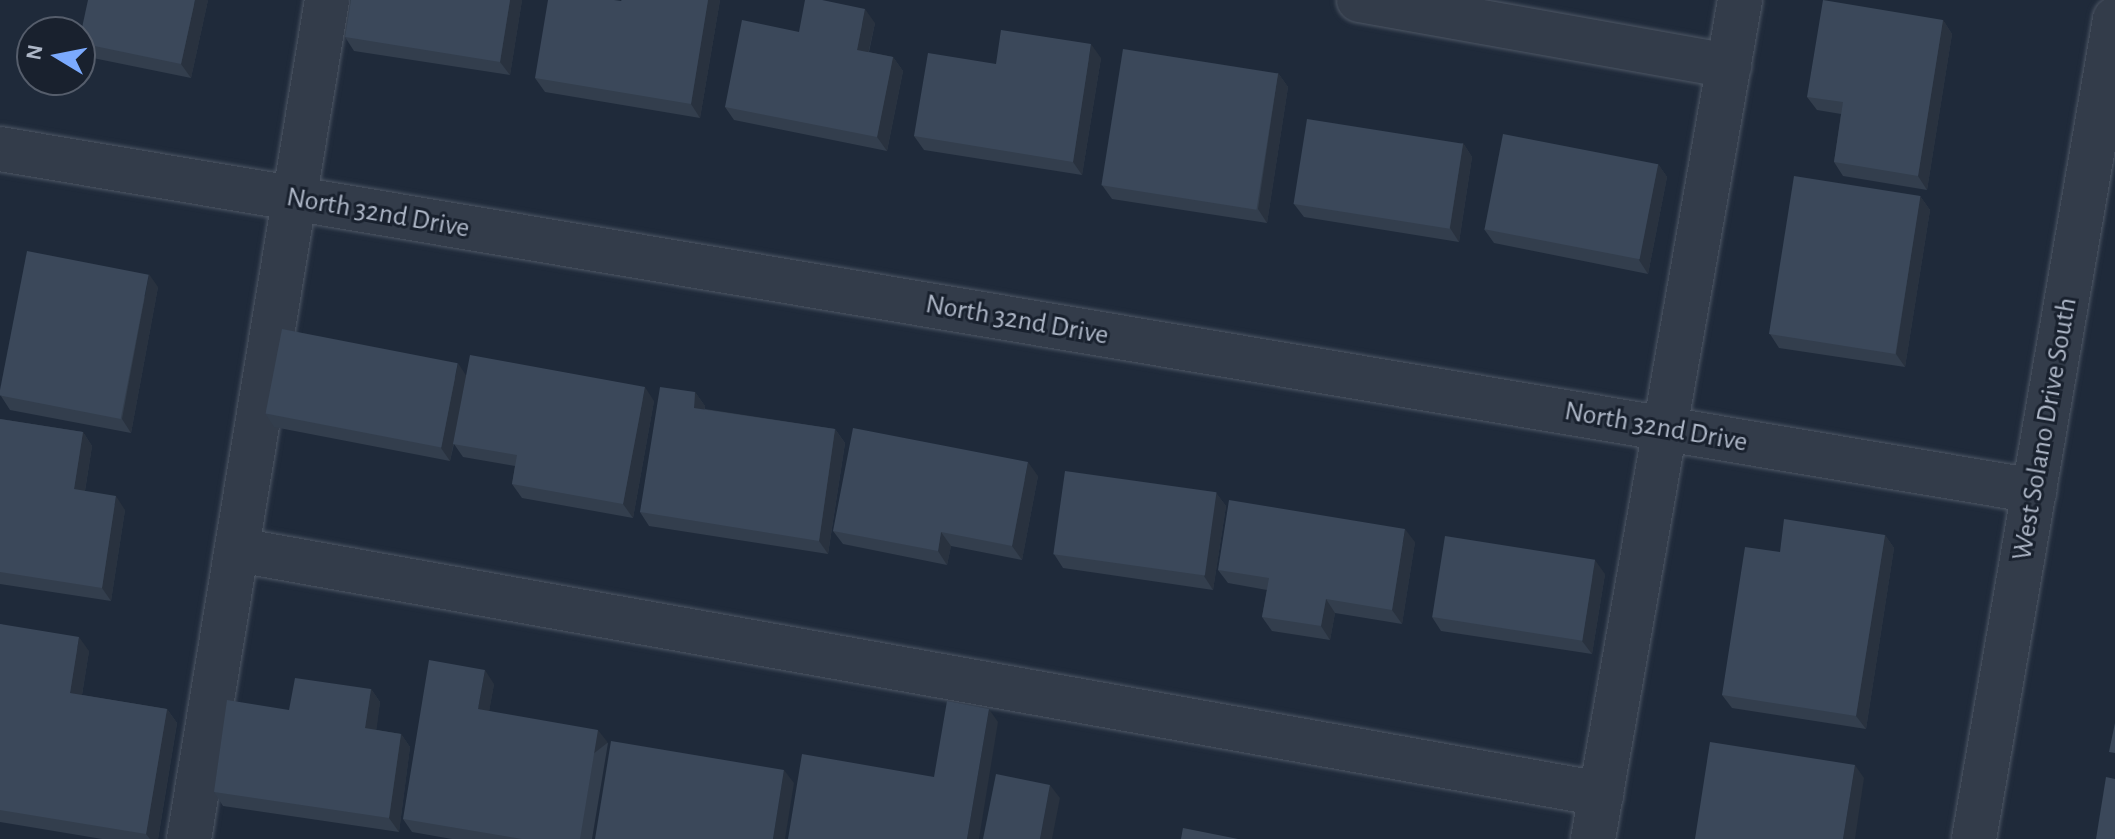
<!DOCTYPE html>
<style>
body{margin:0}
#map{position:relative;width:2115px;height:839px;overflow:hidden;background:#1f2a3a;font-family:"Alegreya Sans",sans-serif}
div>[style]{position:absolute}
.roads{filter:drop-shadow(0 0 2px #4e5765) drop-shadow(0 0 2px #4e5765)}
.minor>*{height:44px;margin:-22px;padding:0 22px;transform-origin:22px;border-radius:22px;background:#333c4a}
.wall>*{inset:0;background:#333e4d}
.shaded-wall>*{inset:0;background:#29323f;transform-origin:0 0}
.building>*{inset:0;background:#3b485a;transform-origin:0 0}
span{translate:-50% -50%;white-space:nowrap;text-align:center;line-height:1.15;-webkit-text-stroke:6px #19212e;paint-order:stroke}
.street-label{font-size:28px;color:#aeb7c7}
.north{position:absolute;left:16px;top:16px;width:80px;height:80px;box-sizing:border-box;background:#19212e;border:2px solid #555d6b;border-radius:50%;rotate:280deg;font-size:22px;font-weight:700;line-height:32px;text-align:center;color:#aeb7c7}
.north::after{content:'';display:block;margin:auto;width:28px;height:36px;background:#7baafe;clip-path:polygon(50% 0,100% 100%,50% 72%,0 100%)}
</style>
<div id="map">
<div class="roads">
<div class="minor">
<i style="left:1359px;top:0;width:376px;rotate:10.1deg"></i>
<i style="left:0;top:149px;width:2063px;rotate:9.54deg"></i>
<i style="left:238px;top:550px;width:1385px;rotate:10.15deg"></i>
<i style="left:189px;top:839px;width:850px;rotate:-80.66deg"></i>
<i style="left:1593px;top:839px;width:852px;rotate:-80.06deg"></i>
<i style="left:1974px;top:839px;width:832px;rotate:-80.24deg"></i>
</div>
</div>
<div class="wall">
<i style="clip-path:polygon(208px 0,191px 78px,88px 57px,80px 44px,80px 37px)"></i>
<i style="clip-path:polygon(351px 0,522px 0,510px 75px,354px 51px,345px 37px)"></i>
<i style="clip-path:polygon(622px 0,720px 0,700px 118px,545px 92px,535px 78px)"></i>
<i style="clip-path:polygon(1943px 20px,1952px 34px,1927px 190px,1843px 176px,1834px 162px,1841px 114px,1817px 110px,1807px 97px)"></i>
<i style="clip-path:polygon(875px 23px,869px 52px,893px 57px,903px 71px,887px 151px,734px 120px,725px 107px,799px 32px)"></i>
<i style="clip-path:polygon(1101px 58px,1082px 175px,924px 150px,914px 136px,996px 64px)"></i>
<i style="clip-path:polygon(1278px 73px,1288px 87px,1267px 223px,1112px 199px,1102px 185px)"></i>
<i style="clip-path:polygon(1463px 143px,1472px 157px,1459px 242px,1304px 217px,1294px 204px)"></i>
<i style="clip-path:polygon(1658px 164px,1667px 177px,1648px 274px,1494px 243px,1484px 229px)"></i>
<i style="clip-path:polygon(1920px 196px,1930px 210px,1905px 367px,1779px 348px,1770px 334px)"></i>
<i style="clip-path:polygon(158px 287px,131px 433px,10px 410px,1px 396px)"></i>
<i style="clip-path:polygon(466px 375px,654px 401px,633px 518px,522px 498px,512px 484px,515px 466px,463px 457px,454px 444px,450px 461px,274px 427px,265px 413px)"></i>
<i style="clip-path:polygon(695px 392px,705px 406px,705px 409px,835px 429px,845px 443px,828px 554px,649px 526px,640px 512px)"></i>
<i style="clip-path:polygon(0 419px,83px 432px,92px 446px,85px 491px,125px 510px,111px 601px,0 584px)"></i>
<i style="clip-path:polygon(1038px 476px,1022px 560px,951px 546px,947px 565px,843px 544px,833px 531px)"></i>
<i style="clip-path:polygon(1216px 493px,1226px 506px,1213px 590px,1063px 568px,1054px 554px)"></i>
<i style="clip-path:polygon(1885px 535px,1894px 548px,1866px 729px,1732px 708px,1722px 695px,1780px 552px)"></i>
<i style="clip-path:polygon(1415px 542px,1402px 624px,1335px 613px,1330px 640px,1272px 631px,1262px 617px,1267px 590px,1228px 583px,1218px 570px)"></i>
<i style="clip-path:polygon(1605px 574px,1592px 654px,1441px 631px,1432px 617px)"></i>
<i style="clip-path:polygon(0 624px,89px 651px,82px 695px,167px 709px,177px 723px,158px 839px,102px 839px,0 822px)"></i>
<i style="clip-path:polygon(494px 684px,489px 711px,608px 743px,592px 839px,452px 839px,412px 832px,403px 819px)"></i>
<i style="clip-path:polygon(371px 689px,380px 702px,376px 730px,401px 734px,410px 747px,399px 832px,223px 806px,214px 792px,289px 710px)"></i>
</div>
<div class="shaded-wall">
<i style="clip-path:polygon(195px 0,208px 0,191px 78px,181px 64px)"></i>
<i style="clip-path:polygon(510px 0,522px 0,510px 75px,500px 62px)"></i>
<i style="clip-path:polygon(708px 0,720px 0,700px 118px,691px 104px)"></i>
<i style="clip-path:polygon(865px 9px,875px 23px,866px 63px,857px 50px)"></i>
<i style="clip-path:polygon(1943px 20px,1952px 34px,1927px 190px,1918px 176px)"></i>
<i style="clip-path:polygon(1091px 44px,1101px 58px,1082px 175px,1073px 162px)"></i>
<i style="clip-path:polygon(893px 57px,903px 71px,887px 151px,877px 137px)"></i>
<i style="clip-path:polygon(1278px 73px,1288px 87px,1267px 223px,1258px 209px)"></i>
<i style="clip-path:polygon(1463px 143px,1472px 157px,1459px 242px,1450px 228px)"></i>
<i style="clip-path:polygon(1658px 164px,1667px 177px,1648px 274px,1639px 260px)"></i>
<i style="clip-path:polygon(1920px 196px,1930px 210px,1905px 367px,1896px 354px)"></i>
<i style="clip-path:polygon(149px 274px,158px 287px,131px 433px,122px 419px)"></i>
<i style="clip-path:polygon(458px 363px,467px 377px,450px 461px,441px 448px)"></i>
<i style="clip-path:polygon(645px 387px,654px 401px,633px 518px,623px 504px)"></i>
<i style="clip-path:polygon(695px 392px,705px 406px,703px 421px,694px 408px)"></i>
<i style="clip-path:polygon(835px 429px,845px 443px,828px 554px,819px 541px)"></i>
<i style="clip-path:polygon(83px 432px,92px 446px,83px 503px,74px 489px)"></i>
<i style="clip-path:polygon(1028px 462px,1038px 476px,1022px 560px,1012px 546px)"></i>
<i style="clip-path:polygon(1216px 493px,1226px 506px,1213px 590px,1204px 576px)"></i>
<i style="clip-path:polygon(116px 496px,125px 510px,111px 601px,102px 588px)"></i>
<i style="clip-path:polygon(1405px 529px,1415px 542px,1402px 624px,1392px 610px)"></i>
<i style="clip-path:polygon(941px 532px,951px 546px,947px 565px,938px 551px)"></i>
<i style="clip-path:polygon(1885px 535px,1894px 548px,1866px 729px,1856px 716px)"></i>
<i style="clip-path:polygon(1595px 560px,1605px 574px,1592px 654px,1582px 641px)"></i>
<i style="clip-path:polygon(1326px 599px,1335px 613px,1330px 640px,1321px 626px)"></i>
<i style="clip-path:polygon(79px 637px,89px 651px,80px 707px,70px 693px)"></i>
<i style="clip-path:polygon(485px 670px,494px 684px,487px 723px,478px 709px)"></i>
<i style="clip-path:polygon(371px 689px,380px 702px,375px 742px,365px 728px)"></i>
<i style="clip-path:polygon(167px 709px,177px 723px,158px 839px,150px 839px,146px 834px)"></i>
<i style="clip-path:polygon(989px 709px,998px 722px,979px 839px,967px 839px)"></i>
<i style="left:598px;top:730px;width:16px;height:110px;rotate:52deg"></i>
<i style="clip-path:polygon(401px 734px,410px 747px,399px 832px,389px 818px)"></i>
<i style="clip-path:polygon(1855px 765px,1864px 778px,1855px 839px,1843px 839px)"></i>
<i style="clip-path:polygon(784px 770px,794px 783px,785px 839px,773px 839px)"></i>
<i style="clip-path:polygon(1050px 785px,1060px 798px,1052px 839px,1040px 839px)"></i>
</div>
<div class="building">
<i style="clip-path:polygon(88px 0,195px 0,181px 64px,80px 43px,80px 37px)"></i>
<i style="clip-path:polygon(351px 0,510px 0,500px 62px,345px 37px)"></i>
<i style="clip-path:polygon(548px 0,614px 0,621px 1px,622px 0,708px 0,691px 104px,535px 78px)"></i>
<i style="clip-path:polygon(805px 0,822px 0,865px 9px,857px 50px,893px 57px,877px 137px,725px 107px,742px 20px,799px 32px)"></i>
<i style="clip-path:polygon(1823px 0,1943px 20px,1918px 176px,1834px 162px,1843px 102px,1807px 97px)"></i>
<i style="clip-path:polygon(1001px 30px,1091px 44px,1073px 162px,914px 136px,928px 53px,996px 64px)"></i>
<i style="left:1123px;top:49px;width:157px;height:138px;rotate:9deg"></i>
<i style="left:1307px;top:119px;width:158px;height:86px;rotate:9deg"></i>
<i style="left:1503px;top:134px;width:158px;height:97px;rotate:11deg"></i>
<i style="left:1794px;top:176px;width:128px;height:160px;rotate:9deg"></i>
<i style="left:27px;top:251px;width:124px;height:147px;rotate:11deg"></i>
<i style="left:282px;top:329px;width:179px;height:86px;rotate:11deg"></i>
<i style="clip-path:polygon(470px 355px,645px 387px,623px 504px,512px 484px,517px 455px,453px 444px)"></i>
<i style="clip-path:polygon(660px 387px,695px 392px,694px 408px,835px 429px,819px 541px,640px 512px)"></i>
<i style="clip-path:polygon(0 419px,83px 432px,74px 489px,116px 496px,102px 588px,0 572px)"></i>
<i style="clip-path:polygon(853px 428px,1028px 462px,1012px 546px,941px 532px,938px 551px,833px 531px)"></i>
<i style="left:1065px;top:471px;width:153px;height:84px;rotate:8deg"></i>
<i style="clip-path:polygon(1229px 500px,1405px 529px,1392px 610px,1326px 599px,1321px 626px,1262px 617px,1269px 578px,1218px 570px)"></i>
<i style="clip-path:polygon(1784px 519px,1885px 535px,1856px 716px,1722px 695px,1745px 547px,1780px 552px)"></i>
<i style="left:1445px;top:536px;width:152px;height:82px;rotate:9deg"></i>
<i style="clip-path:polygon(0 624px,79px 637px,70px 693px,167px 709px,146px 834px,0 810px)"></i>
<i style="clip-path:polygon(429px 660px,485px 670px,478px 709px,598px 730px,580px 839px,522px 839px,403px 819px)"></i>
<i style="clip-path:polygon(295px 678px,371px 689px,365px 728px,401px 734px,389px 818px,214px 792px,227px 700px,289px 710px)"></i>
<i style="clip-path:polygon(947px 701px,989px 709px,967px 839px,788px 839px,802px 754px,934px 777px)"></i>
<i style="clip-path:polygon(2115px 723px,2115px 753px,2109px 752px)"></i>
<i style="clip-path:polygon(611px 741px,784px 770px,773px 839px,595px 839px)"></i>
<i style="clip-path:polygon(1710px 742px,1855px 765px,1843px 839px,1695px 839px)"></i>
<i style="clip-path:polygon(996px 774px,1050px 785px,1040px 839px,983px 839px)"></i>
<i style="clip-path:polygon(2106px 777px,2115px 779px,2115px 839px,2096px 839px)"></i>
<i style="clip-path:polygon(1183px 828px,1238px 839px,1181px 839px)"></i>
</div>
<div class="street-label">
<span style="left:378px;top:213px;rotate:10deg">North 32nd Drive</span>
<span style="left:1017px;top:320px;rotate:10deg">North 32nd Drive</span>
<span style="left:1656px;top:427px;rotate:10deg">North 32nd Drive</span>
<span style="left:2045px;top:429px;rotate:-80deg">West Solano Drive South</span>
</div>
<div class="north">N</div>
</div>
